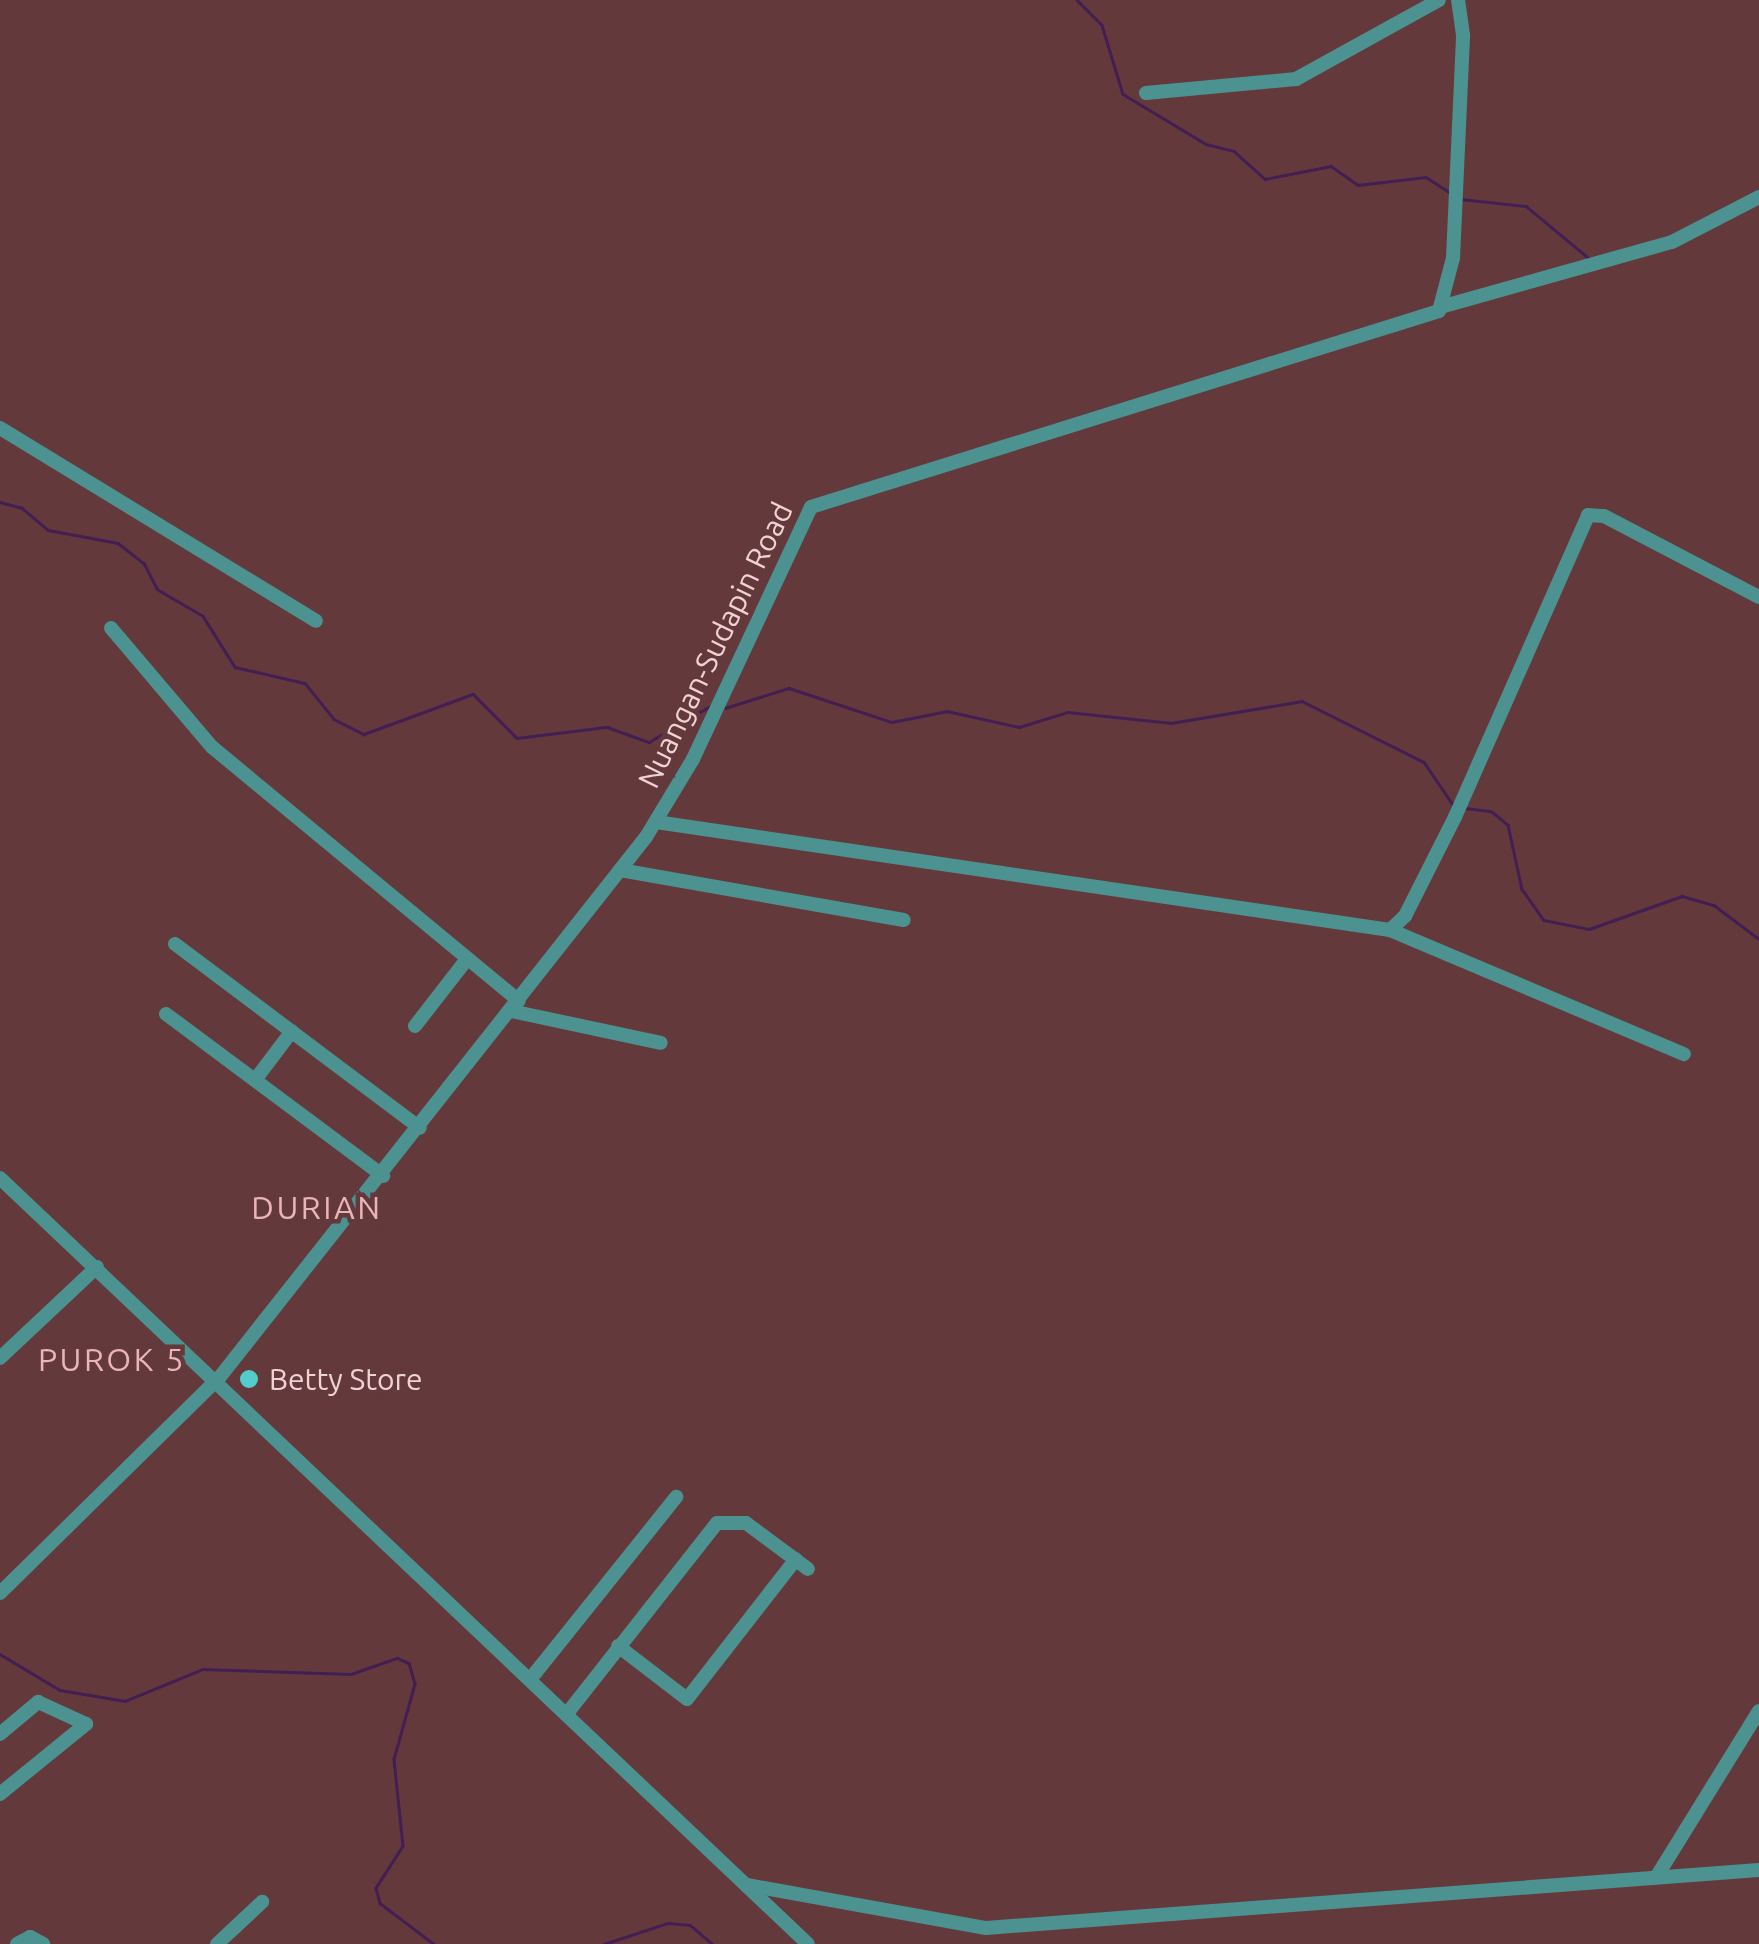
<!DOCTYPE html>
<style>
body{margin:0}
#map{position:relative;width:1759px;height:1944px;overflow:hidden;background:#64393c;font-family:Ubuntu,sans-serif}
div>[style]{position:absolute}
.stream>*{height:2.5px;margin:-1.25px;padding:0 1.25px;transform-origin:1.25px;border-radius:1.25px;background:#431e53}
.minor>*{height:14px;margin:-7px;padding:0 7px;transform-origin:7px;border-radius:7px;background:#4b9291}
.dots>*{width:28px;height:28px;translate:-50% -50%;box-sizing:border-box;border:5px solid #64393c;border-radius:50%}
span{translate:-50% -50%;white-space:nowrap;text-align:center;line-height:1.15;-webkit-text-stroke:9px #64393c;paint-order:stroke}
.street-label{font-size:30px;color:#f0d4d5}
.poi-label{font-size:30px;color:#f0d4d5}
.left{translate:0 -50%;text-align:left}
.neighbourhood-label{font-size:32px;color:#eab5b8;letter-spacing:2.5px}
</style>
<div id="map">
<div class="stream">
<i style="left:1077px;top:0;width:35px;rotate:45deg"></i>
<i style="left:1102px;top:25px;width:72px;rotate:73.1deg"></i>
<i style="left:1123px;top:94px;width:97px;rotate:31.1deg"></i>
<i style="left:1206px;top:144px;width:29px;rotate:14deg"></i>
<i style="left:1234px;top:151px;width:42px;rotate:42.1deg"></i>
<i style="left:1265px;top:179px;width:67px;rotate:-11.1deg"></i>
<i style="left:1331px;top:166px;width:33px;rotate:35deg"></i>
<i style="left:1358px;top:185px;width:68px;rotate:-6.7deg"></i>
<i style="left:1426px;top:177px;width:27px;rotate:33deg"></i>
<i style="left:1461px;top:199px;width:65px;rotate:6.1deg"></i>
<i style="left:1526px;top:206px;width:85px;rotate:39.7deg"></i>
<i style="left:0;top:502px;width:23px;rotate:15deg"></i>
<i style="left:22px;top:508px;width:34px;rotate:40deg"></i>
<i style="left:48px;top:530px;width:71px;rotate:10.5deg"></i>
<i style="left:118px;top:543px;width:33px;rotate:38deg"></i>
<i style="left:144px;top:563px;width:29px;rotate:63deg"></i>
<i style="left:157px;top:589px;width:53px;rotate:30.4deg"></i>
<i style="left:203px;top:616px;width:60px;rotate:57.9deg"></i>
<i style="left:235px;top:667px;width:72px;rotate:12.9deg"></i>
<i style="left:305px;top:683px;width:46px;rotate:51.1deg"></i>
<i style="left:334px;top:719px;width:34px;rotate:27deg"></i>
<i style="left:364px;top:734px;width:116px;rotate:-20.2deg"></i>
<i style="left:473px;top:694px;width:62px;rotate:45deg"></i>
<i style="left:517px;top:738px;width:91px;rotate:-7deg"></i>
<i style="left:607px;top:727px;width:45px;rotate:19.7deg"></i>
<i style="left:649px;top:742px;width:71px;rotate:-30.5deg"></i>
<i style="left:725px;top:708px;width:67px;rotate:-17.4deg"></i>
<i style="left:789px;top:688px;width:108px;rotate:18.3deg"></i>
<i style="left:892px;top:722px;width:56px;rotate:-11.3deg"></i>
<i style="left:947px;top:711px;width:74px;rotate:12.5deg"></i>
<i style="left:1019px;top:727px;width:51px;rotate:-17deg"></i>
<i style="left:1068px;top:712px;width:104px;rotate:6.1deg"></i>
<i style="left:1171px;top:723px;width:133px;rotate:-9.5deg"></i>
<i style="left:1302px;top:701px;width:136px;rotate:26.6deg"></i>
<i style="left:1424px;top:762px;width:50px;rotate:55.7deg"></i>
<i style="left:1465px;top:808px;width:26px;rotate:7deg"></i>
<i style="left:1491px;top:811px;width:22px;rotate:39deg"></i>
<i style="left:1508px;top:825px;width:66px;rotate:77.7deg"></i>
<i style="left:1522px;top:889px;width:38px;rotate:55deg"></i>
<i style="left:1544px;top:920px;width:46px;rotate:11.3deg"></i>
<i style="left:1589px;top:929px;width:99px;rotate:-19.5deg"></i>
<i style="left:1682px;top:896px;width:33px;rotate:16deg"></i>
<i style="left:1714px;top:905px;width:56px;rotate:37.1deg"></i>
<i style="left:0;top:1654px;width:70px;rotate:31deg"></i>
<i style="left:60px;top:1690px;width:66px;rotate:9.6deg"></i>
<i style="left:125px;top:1701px;width:84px;rotate:-22.3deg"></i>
<i style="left:203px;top:1669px;width:148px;rotate:1.9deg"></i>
<i style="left:351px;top:1674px;width:49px;rotate:-19.2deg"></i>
<i style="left:397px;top:1658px;width:13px;rotate:23deg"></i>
<i style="left:409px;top:1663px;width:22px;rotate:74deg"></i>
<i style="left:415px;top:1684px;width:78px;rotate:105.6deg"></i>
<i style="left:394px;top:1759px;width:87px;rotate:84.1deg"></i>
<i style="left:403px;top:1846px;width:50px;rotate:122.7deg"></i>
<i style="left:376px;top:1888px;width:16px;rotate:75deg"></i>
<i style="left:380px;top:1903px;width:68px;rotate:37.2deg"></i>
<i style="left:604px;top:1944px;width:67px;rotate:-18.2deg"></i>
<i style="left:668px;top:1923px;width:22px;rotate:5deg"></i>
<i style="left:690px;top:1925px;width:30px;rotate:40deg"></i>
</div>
<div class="minor">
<i style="left:1146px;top:93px;width:151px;rotate:-5.3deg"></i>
<i style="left:1296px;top:79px;width:163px;rotate:-28.9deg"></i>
<i style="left:1444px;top:306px;width:237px;rotate:-15.7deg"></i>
<i style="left:1672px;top:242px;width:98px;rotate:-27.3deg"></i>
<i style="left:0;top:428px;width:370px;rotate:31.4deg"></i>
<i style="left:111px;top:628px;width:156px;rotate:49.7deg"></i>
<i style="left:212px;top:747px;width:398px;rotate:39.6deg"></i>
<i style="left:656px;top:822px;width:742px;rotate:8.37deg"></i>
<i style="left:1390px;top:930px;width:319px;rotate:22.9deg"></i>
<i style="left:620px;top:870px;width:288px;rotate:10deg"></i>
<i style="left:1390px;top:930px;width:21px;rotate:-43deg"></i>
<i style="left:1405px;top:916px;width:111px;rotate:-63.2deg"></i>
<i style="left:1455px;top:817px;width:330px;rotate:-66.2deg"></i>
<i style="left:1588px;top:515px;width:16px;rotate:4deg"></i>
<i style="left:1604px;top:516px;width:175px;rotate:27.6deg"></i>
<i style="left:175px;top:944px;width:306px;rotate:36.9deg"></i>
<i style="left:511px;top:1011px;width:153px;rotate:12deg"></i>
<i style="left:166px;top:1014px;width:271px;rotate:36.7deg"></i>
<i style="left:415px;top:1026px;width:85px;rotate:-52.2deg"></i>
<i style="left:255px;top:1080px;width:61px;rotate:-52.9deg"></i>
<i style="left:0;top:1178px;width:1113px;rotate:43.47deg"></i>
<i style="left:0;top:1358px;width:133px;rotate:-43.2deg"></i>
<i style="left:0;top:1593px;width:307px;rotate:-44.5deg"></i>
<i style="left:219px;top:1378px;width:689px;rotate:-51.72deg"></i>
<i style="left:646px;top:837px;width:91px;rotate:-58.9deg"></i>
<i style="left:693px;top:759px;width:278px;rotate:-64.9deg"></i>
<i style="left:811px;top:507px;width:658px;rotate:-17.33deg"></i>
<i style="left:1439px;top:311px;width:55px;rotate:-75.2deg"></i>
<i style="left:1453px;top:258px;width:223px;rotate:-87.4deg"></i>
<i style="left:1463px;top:35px;width:35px;rotate:-98deg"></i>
<i style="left:618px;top:1646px;width:87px;rotate:37.5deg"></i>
<i style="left:687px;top:1699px;width:177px;rotate:-52.1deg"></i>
<i style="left:532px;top:1677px;width:231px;rotate:-51.3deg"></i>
<i style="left:569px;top:1711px;width:239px;rotate:-51.8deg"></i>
<i style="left:717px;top:1523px;width:29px"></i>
<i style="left:746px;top:1523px;width:77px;rotate:36.6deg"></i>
<i style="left:0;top:1734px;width:50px;rotate:-40.1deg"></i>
<i style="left:38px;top:1702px;width:53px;rotate:24.6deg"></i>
<i style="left:86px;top:1724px;width:111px;rotate:140.9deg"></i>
<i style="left:1657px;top:1876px;width:194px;rotate:-58.3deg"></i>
<i style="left:747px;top:1885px;width:243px;rotate:10.2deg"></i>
<i style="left:986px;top:1928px;width:775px;rotate:-4.29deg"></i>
<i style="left:17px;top:1944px;width:15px;rotate:-28deg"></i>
<i style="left:30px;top:1937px;width:15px;rotate:28deg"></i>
<i style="left:217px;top:1944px;width:62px;rotate:-43deg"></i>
</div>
<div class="dots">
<i style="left:249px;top:1379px;background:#52cdcc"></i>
</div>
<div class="street-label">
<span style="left:715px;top:645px;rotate:-64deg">Nuangan-Sudapin Road</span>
</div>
<div class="poi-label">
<span class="left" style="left:269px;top:1379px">Betty Store</span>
</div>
<div class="neighbourhood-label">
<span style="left:317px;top:1207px">DURIAN</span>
<span style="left:112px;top:1359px">PUROK 5</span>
</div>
</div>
